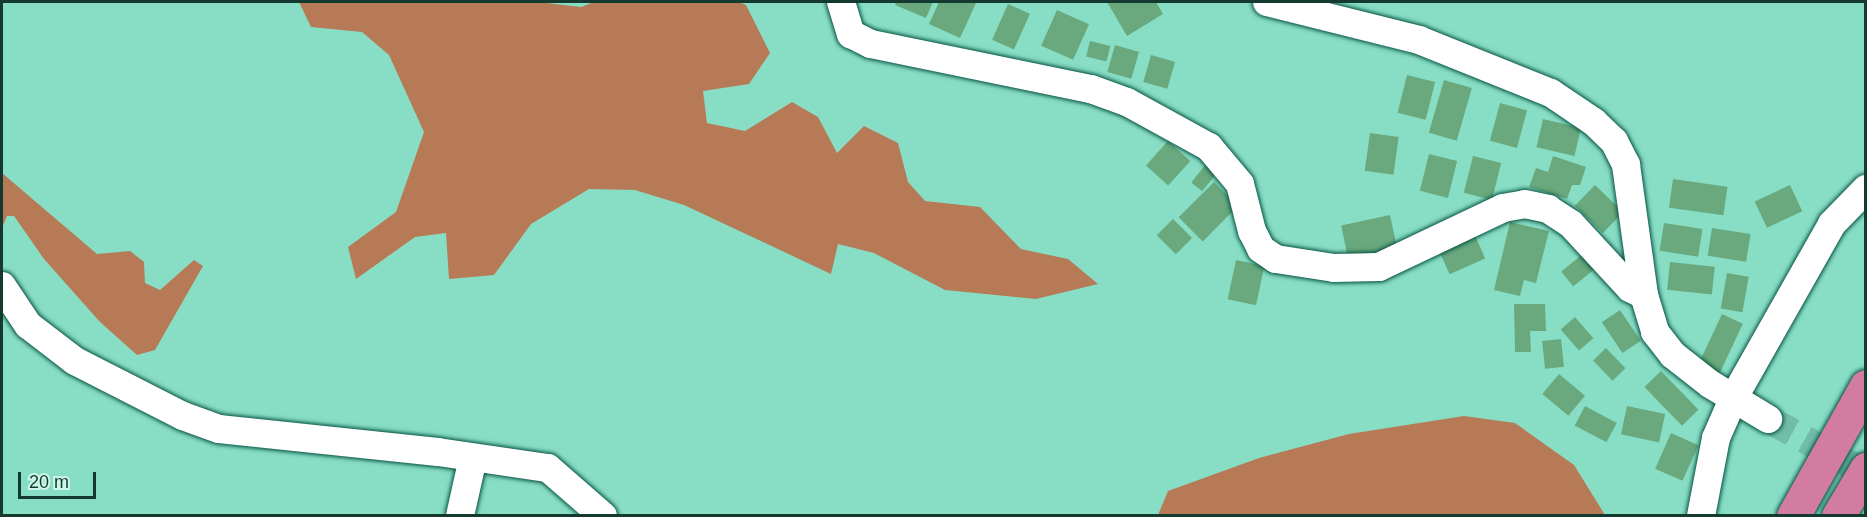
<!DOCTYPE html>
<style>
body{margin:0}
#map{position:relative;width:1867px;height:517px;overflow:hidden;background:#88dec5;font-family:Arial,sans-serif}
div>[style]{position:absolute}
.forest>*{inset:0;background:#b67b56}
.building>*{inset:0;background:#69a97d;transform-origin:0 0}
.minor-tunnel>*{height:28px;margin-top:-14px;transform-origin:0;background:repeating-linear-gradient(90deg,#71bda7 0 28px,transparent 0 42px)}
.roads{filter:drop-shadow(0 0 2px #065343) drop-shadow(0 0 2px #065343)}
.minor>*{height:28px;margin:-14px;padding:0 14px;transform-origin:14px;border-radius:14px;background:#fff}
.highway>*{height:33px;margin:-16.5px;padding:0 16.5px;transform-origin:16.5px;border-radius:16.5px;background:#d37ca1}
span{translate:-50% -50%;white-space:nowrap;text-align:center;line-height:1.15;-webkit-text-stroke:4.5px #cdf6e8;paint-order:stroke}
.frame{position:absolute;inset:0;border:3px solid #14392f;pointer-events:none}
.scale{position:absolute;left:18px;top:472px;width:78px;height:27px;box-sizing:border-box;border:3px solid #14392f;border-top:0;padding-left:8px;font-size:18px;line-height:21px;white-space:nowrap;color:#14392f;-webkit-text-stroke:4px #cdf6e8;paint-order:stroke}
</style>
<div id="map">
<div class="forest">
<i style="clip-path:polygon(299px 2px,538px 2px,581px 7px,594px 2px,739px 2px,746px 5px,770px 53px,749px 84px,703px 91px,707px 123px,745px 131px,792px 102px,818px 117px,837px 153px,864px 126px,898px 143px,908px 182px,925px 201px,980px 207px,1021px 249px,1068px 259px,1098px 284px,1036px 299px,945px 290px,874px 253px,838px 244px,831px 274px,684px 205px,635px 190px,589px 189px,531px 224px,494px 275px,449px 279px,446px 233px,415px 237px,356px 279px,348px 247px,396px 212px,424px 132px,389px 55px,362px 32px,311px 27px)"></i>
<i style="clip-path:polygon(2px 173px,97px 254px,130px 251px,144px 262px,145px 283px,160px 290px,194px 260px,203px 266px,155px 350px,137px 355px,100px 322px,44px 259px,14px 216px,7px 216px,2px 228px)"></i>
<i style="clip-path:polygon(1464px 416px,1515px 423px,1574px 465px,1605px 515px,1158px 515px,1168px 491px,1259px 458px,1349px 434px)"></i>
</div>
<div class="building">
<i style="clip-path:polygon(896px 2px,933px 2px,926px 18px,895px 5px)"></i>
<i style="clip-path:polygon(939px 2px,976px 3px,960px 38px,929px 24px)"></i>
<i style="clip-path:polygon(1107px 2px,1156px 2px,1163px 14px,1127px 36px)"></i>
<i style="left:1008px;top:4px;width:24px;height:39px;rotate:24deg"></i>
<i style="left:1057px;top:10px;width:35px;height:39px;rotate:24deg"></i>
<i style="left:1090px;top:41px;width:21px;height:16px;rotate:14deg"></i>
<i style="left:1115px;top:45px;width:25px;height:28px;rotate:16deg"></i>
<i style="left:1151px;top:55px;width:25px;height:28px;rotate:16deg"></i>
<i style="left:1407px;top:75px;width:29px;height:39px;rotate:14deg"></i>
<i style="left:1444px;top:80px;width:29px;height:55px;rotate:16deg"></i>
<i style="left:1500px;top:103px;width:28px;height:39px;rotate:15deg"></i>
<i style="left:1543px;top:119px;width:39px;height:29px;rotate:13deg"></i>
<i style="left:1370px;top:133px;width:29px;height:38px;rotate:8deg"></i>
<i style="left:1168px;top:141px;width:30px;height:33px;rotate:42deg"></i>
<i style="left:1429px;top:154px;width:29px;height:38px;rotate:14deg"></i>
<i style="left:1473px;top:156px;width:29px;height:38px;rotate:14deg"></i>
<i style="clip-path:polygon(1553px 156px,1586px 167px,1580px 185px,1572px 185px,1567px 199px,1529px 187px,1536px 168px,1548px 172px)"></i>
<i style="left:1207px;top:163px;width:14px;height:25px;rotate:39deg"></i>
<i style="left:1673px;top:179px;width:55px;height:29px;rotate:8deg"></i>
<i style="left:1214px;top:182px;width:34px;height:50px;rotate:45deg"></i>
<i style="left:1595px;top:185px;width:39px;height:29px;rotate:44deg"></i>
<i style="left:1790px;top:185px;width:29px;height:39px;rotate:65deg"></i>
<i style="left:1390px;top:215px;width:34px;height:50px;rotate:78deg"></i>
<i style="left:1173px;top:219px;width:27px;height:23px;rotate:45deg"></i>
<i style="clip-path:polygon(1510px 222px,1549px 231px,1536px 283px,1524px 280px,1520px 296px,1494px 290px)"></i>
<i style="left:1664px;top:223px;width:39px;height:28px;rotate:9deg"></i>
<i style="left:1712px;top:228px;width:39px;height:28px;rotate:9deg"></i>
<i style="left:1473px;top:231px;width:30px;height:39px;rotate:66deg"></i>
<i style="left:1583px;top:254px;width:19px;height:28px;rotate:51deg"></i>
<i style="left:1236px;top:260px;width:29px;height:40px;rotate:12deg"></i>
<i style="left:1670px;top:262px;width:45px;height:28px;rotate:6deg"></i>
<i style="left:1727px;top:273px;width:22px;height:36px;rotate:10deg"></i>
<i style="clip-path:polygon(1514px 304px,1545px 304px,1546px 331px,1530px 331px,1531px 352px,1515px 352px)"></i>
<i style="left:1620px;top:310px;width:37px;height:22px;rotate:56deg"></i>
<i style="left:1722px;top:314px;width:23px;height:55px;rotate:25deg"></i>
<i style="left:1575px;top:317px;width:28px;height:19px;rotate:49deg"></i>
<i style="left:1561px;top:339px;width:28px;height:19px;rotate:84deg"></i>
<i style="left:1606px;top:348px;width:28px;height:18px;rotate:46deg"></i>
<i style="left:1661px;top:371px;width:54px;height:23px;rotate:46deg"></i>
<i style="left:1559px;top:374px;width:34px;height:26px;rotate:40deg"></i>
<i style="left:1585px;top:406px;width:36px;height:22px;rotate:28deg"></i>
<i style="left:1627px;top:406px;width:39px;height:29px;rotate:12deg"></i>
<i style="left:1671px;top:433px;width:30px;height:39px;rotate:24deg"></i>
</div>
<div class="minor-tunnel">
<i style="left:1768px;top:419px;width:112px;rotate:28.9deg"></i>
</div>
<div class="roads">
<div class="minor">
<i style="left:841px;top:2px;width:34px;rotate:73deg"></i>
<i style="left:851px;top:34px;width:22px;rotate:27deg"></i>
<i style="left:871px;top:44px;width:225px;rotate:11.6deg"></i>
<i style="left:1091px;top:89px;width:38px;rotate:20deg"></i>
<i style="left:1127px;top:102px;width:94px;rotate:28.8deg"></i>
<i style="left:1209px;top:147px;width:48px;rotate:50deg"></i>
<i style="left:1240px;top:184px;width:49px;rotate:75.7deg"></i>
<i style="left:1252px;top:231px;width:20px;rotate:63deg"></i>
<i style="left:1261px;top:249px;width:18px;rotate:34deg"></i>
<i style="left:1276px;top:259px;width:59px;rotate:8.8deg"></i>
<i style="left:1334px;top:268px;width:45px;rotate:-1.3deg"></i>
<i style="left:1379px;top:267px;width:137px;rotate:-25.4deg"></i>
<i style="left:1503px;top:208px;width:22px;rotate:-10deg"></i>
<i style="left:1525px;top:204px;width:24px;rotate:12deg"></i>
<i style="left:1548px;top:209px;width:27px;rotate:33deg"></i>
<i style="left:1571px;top:224px;width:87px;rotate:47.3deg"></i>
<i style="left:1630px;top:288px;width:16px;rotate:27deg"></i>
<i style="left:1644px;top:295px;width:39px;rotate:73deg"></i>
<i style="left:1655px;top:332px;width:29px;rotate:52deg"></i>
<i style="left:1673px;top:355px;width:47px;rotate:38.1deg"></i>
<i style="left:1710px;top:384px;width:68px;rotate:31.1deg"></i>
<i style="left:1267px;top:2px;width:157px;rotate:14deg"></i>
<i style="left:1419px;top:40px;width:142px;rotate:21.9deg"></i>
<i style="left:1551px;top:93px;width:52px;rotate:34deg"></i>
<i style="left:1594px;top:122px;width:28px;rotate:44deg"></i>
<i style="left:1614px;top:141px;width:27px;rotate:63deg"></i>
<i style="left:1626px;top:165px;width:131px;rotate:82.1deg"></i>
<i style="left:2px;top:286px;width:47px;rotate:56.3deg"></i>
<i style="left:28px;top:325px;width:59px;rotate:37.5deg"></i>
<i style="left:75px;top:361px;width:121px;rotate:27deg"></i>
<i style="left:183px;top:416px;width:38px;rotate:20deg"></i>
<i style="left:219px;top:429px;width:220px;rotate:6deg"></i>
<i style="left:438px;top:452px;width:111px;rotate:8.3deg"></i>
<i style="left:548px;top:468px;width:73px;rotate:41.1deg"></i>
<i style="left:460px;top:516px;width:59px;rotate:-77.4deg"></i>
<i style="left:1701px;top:516px;width:79px;rotate:-79.1deg"></i>
<i style="left:1716px;top:438px;width:43px;rotate:-66.4deg"></i>
<i style="left:1733px;top:399px;width:201px;rotate:-60.5deg"></i>
<i style="left:1832px;top:224px;width:49px;rotate:-45.8deg"></i>
</div>
<div class="highway">
<i style="left:1793px;top:516px;width:149px;rotate:-60.7deg"></i>
<i style="left:1838px;top:516px;width:55px;rotate:-59.2deg"></i>
</div>
</div>
<div class="frame"></div>
<div class="scale">20 m</div>
</div>
